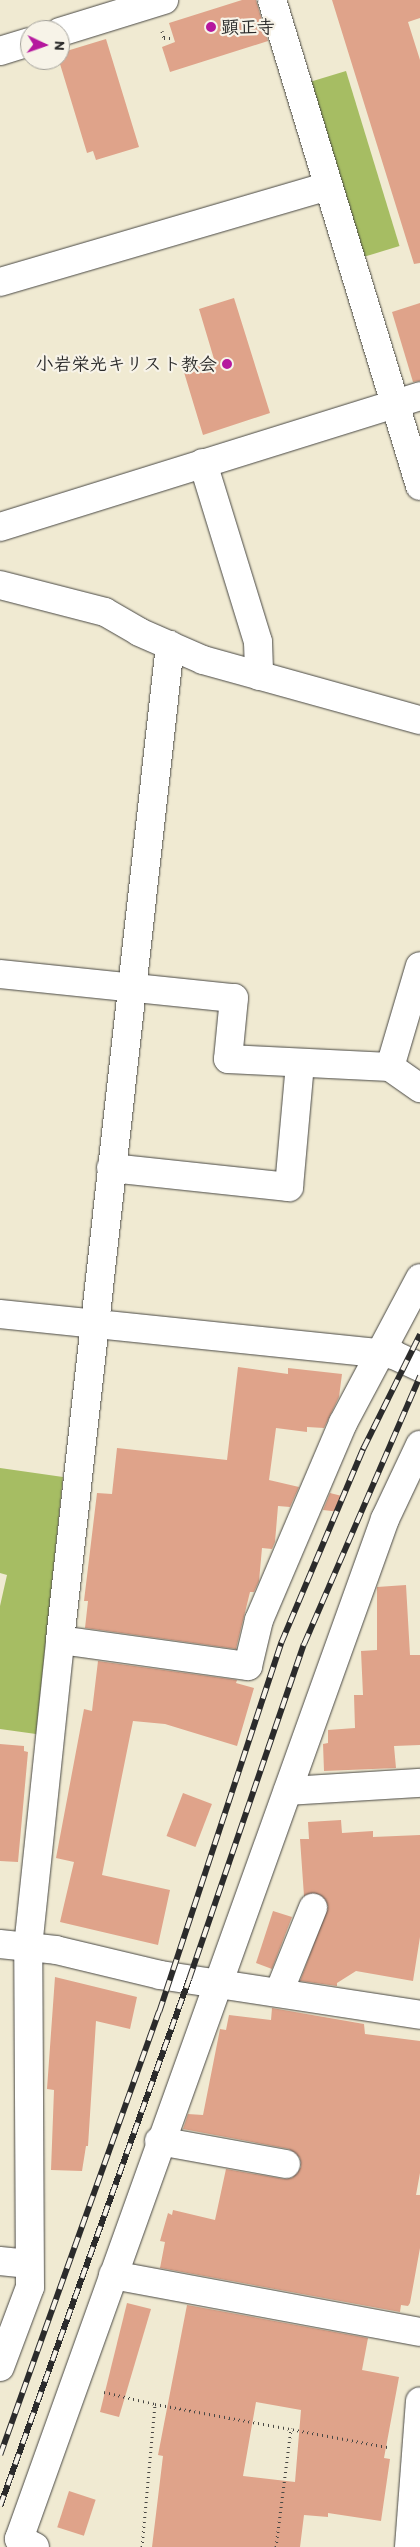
<!DOCTYPE html>
<meta charset="utf-8">
<style>
body{margin:0}
#map{position:relative;width:420px;height:2547px;overflow:hidden;background:#f0ead2;font-family:Itim,"Klee One",sans-serif}
div>[style]{position:absolute}
.green>*{inset:0;background:#a6bd63;transform-origin:0 0}
.building>*{inset:0;background:#dfa38a;transform-origin:0 0}
.path>*{height:3px;margin-top:-1.5px;transform-origin:0;background:repeating-linear-gradient(90deg,#494844 0 1px,transparent 0 5px)}
.roads{filter:drop-shadow(0 0 1px #494844) drop-shadow(0 0 1px #494844)}
.minor>*{height:28px;margin:-14px;padding:0 14px;transform-origin:14px;border-radius:14px;background:#fff}
.rail>*{height:5.5px;margin-top:-2.75px;transform-origin:0;background:repeating-linear-gradient(90deg,#f7f3e8 0 11px,#2b2b2b 0 22px);box-sizing:border-box;border-block:1px solid #2b2b2b}
.dots>*{width:14px;height:14px;translate:-50% -50%;box-sizing:border-box;border:2px solid #f7f3e8;border-radius:50%}
span{translate:-50% -50%;white-space:nowrap;text-align:center;line-height:1.15;-webkit-text-stroke:4.5px #f7f3e8;paint-order:stroke}
.poi-label{font-size:18px;color:#2b2b2b;font-weight:700}
.left{translate:0 -50%;text-align:left}
.right{translate:-100% -50%;text-align:right}
.north{position:absolute;left:20px;top:20px;width:50px;height:50px;box-sizing:border-box;background:#f7f3e8;border:1px solid #a5a39c;border-radius:50%;rotate:93deg;font-size:14px;font-weight:700;line-height:20px;text-align:center;color:#2b2b2b}
.north::after{content:'';display:block;margin:auto;width:18px;height:22px;background:#b5179e;clip-path:polygon(50% 0,100% 100%,50% 72%,0 100%)}
</style>
<div id="map">
<div class="green">
<i style="left:346px;top:71px;width:183px;height:38px;rotate:73deg"></i>
<i style="clip-path:polygon(0 1468px,63px 1477px,36px 1734px,0 1729px,0 1606px,7px 1575px,0 1573px)"></i>
</div>
<div class="building">
<i style="clip-path:polygon(242px 0,256px 0,268px 41px,170px 72px,162px 47px,175px 42px,169px 23px)"></i>
<i style="clip-path:polygon(332px 0,420px 0,420px 18px,408px 22px,420px 60px,420px 263px,414px 264px)"></i>
<i style="clip-path:polygon(106px 39px,139px 147px,96px 160px,93px 151px,87px 153px,60px 64px,60px 53px)"></i>
<i style="clip-path:polygon(234px 298px,270px 413px,203px 435px,183px 369px,214px 359px,199px 309px)"></i>
<i style="clip-path:polygon(420px 303px,420px 381px,413px 382px,392px 312px)"></i>
<i style="clip-path:polygon(238px 1367px,288px 1374px,288px 1368px,342px 1374px,339px 1397px,324px 1428px,307px 1427px,307px 1432px,276px 1428px,269px 1480px,299px 1487px,290px 1507px,278px 1506px,275px 1542px,272px 1549px,262px 1548px,259px 1581px,254px 1592px,250px 1592px,236px 1649px,85px 1628px,88px 1601px,84px 1601px,97px 1493px,112px 1494px,117px 1448px,227px 1460px)"></i>
<i style="clip-path:polygon(330px 1493px,342px 1496px,340px 1512px,323px 1510px)"></i>
<i style="clip-path:polygon(406px 1585px,410px 1655px,420px 1655px,420px 1745px,394px 1746px,396px 1768px,324px 1771px,323px 1744px,328px 1743px,328px 1730px,355px 1728px,354px 1695px,363px 1695px,361px 1651px,377px 1650px,377px 1587px)"></i>
<i style="clip-path:polygon(98px 1661px,237px 1680px,236px 1683px,254px 1688px,237px 1746px,165px 1724px,133px 1721px,102px 1875px,170px 1890px,158px 1945px,60px 1922px,74px 1862px,56px 1858px,84px 1709px,92px 1711px)"></i>
<i style="clip-path:polygon(0 1744px,24px 1746px,24px 1751px,28px 1752px,18px 1862px,0 1861px)"></i>
<i style="left:183px;top:1793px;width:31px;height:46px;rotate:21deg"></i>
<i style="clip-path:polygon(341px 1820px,342px 1833px,373px 1831px,373px 1837px,420px 1835px,420px 1937px,413px 1981px,356px 1971px,337px 1983px,337px 1986px,300px 1981px,328px 1906px,319px 1894px,304px 1896px,300px 1839px,309px 1839px,308px 1822px)"></i>
<i style="clip-path:polygon(273px 1911px,292px 1917px,272px 1969px,256px 1963px)"></i>
<i style="clip-path:polygon(55px 1977px,137px 1997px,130px 2029px,96px 2021px,88px 2146px,86px 2146px,82px 2171px,51px 2170px,54px 2090px,47px 2089px)"></i>
<i style="clip-path:polygon(272px 2008px,364px 2024px,365px 2034px,420px 2041px,420px 2173px,416px 2195px,420px 2195px,420px 2248px,410px 2303px,408px 2306px,401px 2305px,400px 2312px,160px 2268px,165px 2242px,160px 2241px,168px 2213px,172px 2215px,173px 2210px,215px 2220px,226px 2169px,284px 2179px,292px 2178px,301px 2167px,300px 2158px,289px 2149px,183px 2129px,188px 2114px,203px 2115px,220px 2029px,226px 2030px,229px 2015px,271px 2020px)"></i>
<i style="clip-path:polygon(127px 2303px,151px 2309px,119px 2417px,100px 2412px)"></i>
<i style="clip-path:polygon(evenodd,187px 2305px,368px 2338px,362px 2370px,399px 2377px,384px 2458px,390px 2459px,381px 2521px,328px 2513px,328px 2517px,304px 2515px,300px 2547px,152px 2547px,163px 2456px,158px 2455px,187px 2305px,256px 2402px,301px 2410px,295px 2482px,243px 2476px,256px 2402px)"></i>
<i style="left:69px;top:2491px;width:28px;height:38px;rotate:18deg"></i>
</div>
<div class="path">
<i style="left:162px;top:31px;width:7px;rotate:74deg"></i>
<i style="left:164px;top:38px;width:8px"></i>
<i style="left:104px;top:2392px;width:52px;rotate:13.2deg"></i>
<i style="left:155px;top:2404px;width:236px;rotate:10.5deg"></i>
<i style="left:142px;top:2547px;width:144px;rotate:-84.8deg"></i>
<i style="left:276px;top:2547px;width:120px;rotate:-82.8deg"></i>
</div>
<div class="roads">
<div class="minor">
<i style="left:272px;top:0;width:508px;rotate:73.06deg"></i>
<i style="left:60px;top:32px;width:109px;rotate:-17.1deg"></i>
<i style="left:0;top:51px;width:31px;rotate:-17deg"></i>
<i style="left:0;top:282px;width:342px;rotate:-16.3deg"></i>
<i style="left:203px;top:463px;width:187px;rotate:72.9deg"></i>
<i style="left:258px;top:642px;width:34px;rotate:88deg"></i>
<i style="left:0;top:527px;width:440px;rotate:-17.3deg"></i>
<i style="left:0;top:585px;width:108px;rotate:14.4deg"></i>
<i style="left:105px;top:612px;width:39px;rotate:30deg"></i>
<i style="left:139px;top:632px;width:70px;rotate:23.6deg"></i>
<i style="left:203px;top:660px;width:225px;rotate:15.5deg"></i>
<i style="left:0;top:974px;width:235px;rotate:5.9deg"></i>
<i style="left:234px;top:998px;width:61px;rotate:95.6deg"></i>
<i style="left:228px;top:1059px;width:162px;rotate:2.8deg"></i>
<i style="left:390px;top:1067px;width:105px;rotate:-73.5deg"></i>
<i style="left:390px;top:1067px;width:37px;rotate:35deg"></i>
<i style="left:111px;top:1168px;width:179px;rotate:6.1deg"></i>
<i style="left:289px;top:1187px;width:124px;rotate:-84.9deg"></i>
<i style="left:0;top:1314px;width:396px;rotate:5.9deg"></i>
<i style="left:394px;top:1355px;width:29px;rotate:25deg"></i>
<i style="left:60px;top:1640px;width:1001px;rotate:-83.69deg"></i>
<i style="left:288px;top:1791px;width:132px;rotate:-3.5deg"></i>
<i style="left:0;top:1944px;width:56px;rotate:6.1deg"></i>
<i style="left:56px;top:1950px;width:107px;rotate:13.5deg"></i>
<i style="left:160px;top:1975px;width:263px;rotate:8.7deg"></i>
<i style="left:279px;top:1992px;width:91px;rotate:-68deg"></i>
<i style="left:159px;top:2141px;width:129px;rotate:10.3deg"></i>
<i style="left:0;top:2261px;width:29px;rotate:6deg"></i>
<i style="left:113px;top:2275px;width:312px;rotate:10.5deg"></i>
<i style="left:0;top:2367px;width:85px;rotate:-69.4deg"></i>
<i style="left:30px;top:2287px;width:340px;rotate:-90.3deg"></i>
<i style="left:28px;top:1947px;width:309px;rotate:-84deg"></i>
<i style="left:60px;top:1640px;width:190px;rotate:7.9deg"></i>
<i style="left:248px;top:1666px;width:47px;rotate:-76.6deg"></i>
<i style="left:259px;top:1620px;width:214px;rotate:-66.9deg"></i>
<i style="left:343px;top:1423px;width:164px;rotate:-62deg"></i>
<i style="left:35px;top:2547px;width:18px;rotate:-153deg"></i>
<i style="left:19px;top:2539px;width:1084px;rotate:-70.26deg"></i>
<i style="left:385px;top:1519px;width:82px;rotate:-64.7deg"></i>
<i style="left:409px;top:2547px;width:146px;rotate:-85.7deg"></i>
</div>
</div>
<div class="rail">
<i style="left:0;top:2455px;width:471px;rotate:-70.3deg"></i>
<i style="left:159px;top:2012px;width:389px;rotate:-71.7deg"></i>
<i style="left:281px;top:1643px;width:211px;rotate:-67.1deg"></i>
<i style="left:363px;top:1449px;width:128px;rotate:-63.6deg"></i>
<i style="left:0;top:2506px;width:560px;rotate:-70.27deg"></i>
<i style="left:189px;top:1979px;width:354px;rotate:-71.1deg"></i>
<i style="left:304px;top:1644px;width:292px;rotate:-66.6deg"></i>
</div>
<div class="dots">
<i style="left:211px;top:27px;background:#b5179e"></i>
<i style="left:227px;top:364px;background:#b5179e"></i>
</div>
<div class="poi-label">
<span class="left" style="left:221px;top:27px">顕正寺</span>
<span class="right" style="left:217px;top:364px">小岩栄光キリスト教会</span>
</div>
<div class="north">N</div>
</div>
